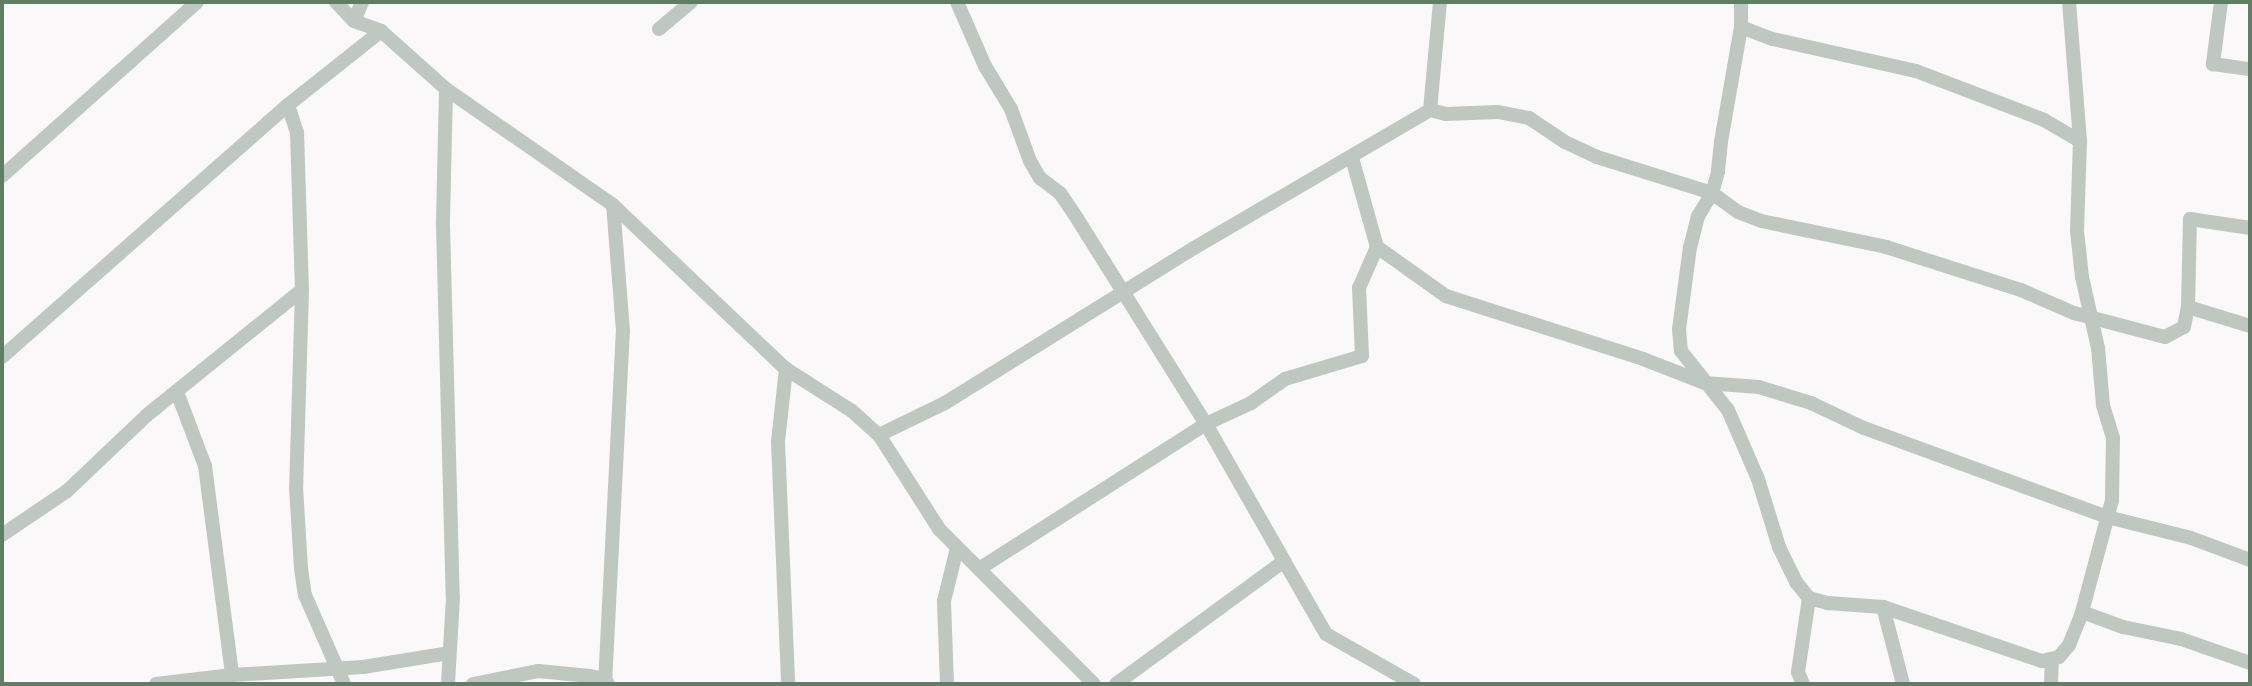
<!DOCTYPE html>
<style>
body{margin:0}
#map{position:relative;width:2252px;height:686px;overflow:hidden;background:#faf8f8;font-family:"Titillium Web",sans-serif}
div>[style]{position:absolute}
.street>*{height:14px;margin:-7px;padding:0 7px;transform-origin:7px;border-radius:7px;background:#bec8c0}
span{translate:-50% -50%;white-space:nowrap;text-align:center;line-height:1.15;-webkit-text-stroke:7px #fff;paint-order:stroke}
.frame{position:absolute;inset:0;border:4px solid #5f7e64;pointer-events:none}
</style>
<div id="map">
<div class="street">
<i style="left:336px;top:2px;width:26px;rotate:47deg"></i>
<i style="left:354px;top:21px;width:29px;rotate:20deg"></i>
<i style="left:381px;top:31px;width:87px;rotate:41.7deg"></i>
<i style="left:446px;top:89px;width:203px;rotate:34.8deg"></i>
<i style="left:613px;top:205px;width:238px;rotate:43.5deg"></i>
<i style="left:786px;top:369px;width:78px;rotate:32.5deg"></i>
<i style="left:852px;top:411px;width:36px;rotate:42deg"></i>
<i style="left:879px;top:435px;width:112px;rotate:57.4deg"></i>
<i style="left:939px;top:529px;width:219px;rotate:45deg"></i>
<i style="left:957px;top:2px;width:70px;rotate:66.4deg"></i>
<i style="left:985px;top:66px;width:50px;rotate:58.8deg"></i>
<i style="left:1011px;top:109px;width:55px;rotate:69.9deg"></i>
<i style="left:1030px;top:161px;width:20px;rotate:60deg"></i>
<i style="left:1040px;top:178px;width:25px;rotate:37deg"></i>
<i style="left:1060px;top:193px;width:32px;rotate:56deg"></i>
<i style="left:1078px;top:220px;width:241px;rotate:57.9deg"></i>
<i style="left:1206px;top:424px;width:158px;rotate:60.3deg"></i>
<i style="left:1741px;top:2px;width:25px;rotate:90deg"></i>
<i style="left:1741px;top:27px;width:117px;rotate:99.9deg"></i>
<i style="left:1721px;top:142px;width:30px;rotate:96deg"></i>
<i style="left:1718px;top:172px;width:22px;rotate:106deg"></i>
<i style="left:1712px;top:193px;width:27px;rotate:121deg"></i>
<i style="left:1698px;top:216px;width:32px;rotate:104deg"></i>
<i style="left:1690px;top:247px;width:83px;rotate:97.6deg"></i>
<i style="left:1679px;top:329px;width:22px;rotate:85deg"></i>
<i style="left:1681px;top:351px;width:75px;rotate:51.5deg"></i>
<i style="left:1728px;top:410px;width:75px;rotate:66.5deg"></i>
<i style="left:1758px;top:479px;width:71px;rotate:72.8deg"></i>
<i style="left:1779px;top:547px;width:39px;rotate:64deg"></i>
<i style="left:1796px;top:582px;width:21px;rotate:51deg"></i>
<i style="left:1809px;top:598px;width:20px;rotate:15deg"></i>
<i style="left:1828px;top:603px;width:55px;rotate:4.2deg"></i>
<i style="left:1883px;top:607px;width:168px;rotate:18.8deg"></i>
<i style="left:2042px;top:661px;width:17px;rotate:-13deg"></i>
<i style="left:2059px;top:657px;width:16px;rotate:-50deg"></i>
<i style="left:2069px;top:645px;width:35px;rotate:-68deg"></i>
<i style="left:2082px;top:612px;width:116px;rotate:-75deg"></i>
<i style="left:2112px;top:500px;width:62px;rotate:-89.1deg"></i>
<i style="left:2113px;top:438px;width:34px;rotate:-107deg"></i>
<i style="left:2103px;top:405px;width:57px;rotate:-95deg"></i>
<i style="left:2098px;top:348px;width:73px;rotate:-102.7deg"></i>
<i style="left:2082px;top:277px;width:46px;rotate:-96.2deg"></i>
<i style="left:2077px;top:231px;width:90px;rotate:-88.1deg"></i>
<i style="left:2080px;top:141px;width:139px;rotate:-94.5deg"></i>
<i style="left:2221px;top:2px;width:63px;rotate:97.4deg"></i>
<i style="left:2213px;top:64px;width:37px;rotate:8deg"></i>
<i style="left:354px;top:21px;width:21px;rotate:-67deg"></i>
<i style="left:1741px;top:27px;width:34px;rotate:21deg"></i>
<i style="left:1773px;top:39px;width:147px;rotate:12.6deg"></i>
<i style="left:1916px;top:71px;width:137px;rotate:20.9deg"></i>
<i style="left:2044px;top:120px;width:42px;rotate:30.3deg"></i>
<i style="left:659px;top:29px;width:42px;rotate:-40.2deg"></i>
<i style="left:446px;top:89px;width:136px;rotate:91.3deg"></i>
<i style="left:443px;top:225px;width:372px;rotate:88.5deg"></i>
<i style="left:453px;top:597px;width:87px;rotate:93.3deg"></i>
<i style="left:288px;top:105px;width:28px;rotate:72deg"></i>
<i style="left:297px;top:132px;width:158px;rotate:88.2deg"></i>
<i style="left:302px;top:290px;width:197px;rotate:91.7deg"></i>
<i style="left:296px;top:487px;width:81px;rotate:86.5deg"></i>
<i style="left:301px;top:568px;width:27px;rotate:82deg"></i>
<i style="left:305px;top:595px;width:97px;rotate:66.3deg"></i>
<i style="left:1430px;top:110px;width:108px;rotate:-84.7deg"></i>
<i style="left:1352px;top:158px;width:92px;rotate:74.3deg"></i>
<i style="left:1377px;top:247px;width:85px;rotate:35.4deg"></i>
<i style="left:1446px;top:296px;width:207px;rotate:17.7deg"></i>
<i style="left:1643px;top:359px;width:66px;rotate:21.2deg"></i>
<i style="left:1705px;top:383px;width:54px;rotate:4.2deg"></i>
<i style="left:1759px;top:387px;width:54px;rotate:17.1deg"></i>
<i style="left:1811px;top:403px;width:59px;rotate:25.3deg"></i>
<i style="left:1864px;top:428px;width:259px;rotate:20.1deg"></i>
<i style="left:2107px;top:517px;width:87px;rotate:14deg"></i>
<i style="left:2191px;top:538px;width:63px;rotate:20.4deg"></i>
<i style="left:2px;top:176px;width:261px;rotate:-41.7deg"></i>
<i style="left:2188px;top:307px;width:65px;rotate:17deg"></i>
<i style="left:2px;top:357px;width:381px;rotate:-41.4deg"></i>
<i style="left:288px;top:105px;width:119px;rotate:-38.5deg"></i>
<i style="left:786px;top:369px;width:73px;rotate:96.3deg"></i>
<i style="left:778px;top:442px;width:242px;rotate:87.6deg"></i>
<i style="left:177px;top:392px;width:79px;rotate:69.3deg"></i>
<i style="left:205px;top:466px;width:211px;rotate:82.6deg"></i>
<i style="left:879px;top:435px;width:73px;rotate:-25.9deg"></i>
<i style="left:945px;top:403px;width:293px;rotate:-31.9deg"></i>
<i style="left:1194px;top:248px;width:273px;rotate:-30.3deg"></i>
<i style="left:1430px;top:110px;width:16px;rotate:14deg"></i>
<i style="left:1446px;top:114px;width:52px;rotate:-2.2deg"></i>
<i style="left:1498px;top:112px;width:32px;rotate:11deg"></i>
<i style="left:1529px;top:118px;width:43px;rotate:33.7deg"></i>
<i style="left:1565px;top:142px;width:35px;rotate:25deg"></i>
<i style="left:1597px;top:157px;width:121px;rotate:17.4deg"></i>
<i style="left:1712px;top:193px;width:32px;rotate:36deg"></i>
<i style="left:1738px;top:212px;width:25px;rotate:21deg"></i>
<i style="left:1761px;top:221px;width:128px;rotate:11.7deg"></i>
<i style="left:1886px;top:247px;width:142px;rotate:17.7deg"></i>
<i style="left:2021px;top:290px;width:58px;rotate:23.5deg"></i>
<i style="left:2074px;top:313px;width:94px;rotate:14.8deg"></i>
<i style="left:2165px;top:337px;width:21px;rotate:-28deg"></i>
<i style="left:2184px;top:327px;width:20px;rotate:-79deg"></i>
<i style="left:2188px;top:307px;width:88px;rotate:-88.7deg"></i>
<i style="left:2190px;top:219px;width:61px;rotate:8.5deg"></i>
<i style="left:2px;top:535px;width:78px;rotate:-34.1deg"></i>
<i style="left:67px;top:491px;width:110px;rotate:-43.5deg"></i>
<i style="left:147px;top:415px;width:199px;rotate:-38.9deg"></i>
<i style="left:979px;top:569px;width:269px;rotate:-32.6deg"></i>
<i style="left:1206px;top:424px;width:50px;rotate:-25deg"></i>
<i style="left:1251px;top:403px;width:42px;rotate:-35.2deg"></i>
<i style="left:1285px;top:379px;width:80px;rotate:-16.6deg"></i>
<i style="left:1362px;top:356px;width:68px;rotate:-92.5deg"></i>
<i style="left:1359px;top:288px;width:45px;rotate:-66.3deg"></i>
<i style="left:1883px;top:607px;width:80px;rotate:75.4deg"></i>
<i style="left:2082px;top:612px;width:44px;rotate:20.1deg"></i>
<i style="left:2123px;top:627px;width:59px;rotate:11.7deg"></i>
<i style="left:2181px;top:639px;width:73px;rotate:19.2deg"></i>
<i style="left:156px;top:684px;width:77px;rotate:-6.8deg"></i>
<i style="left:232px;top:675px;width:131px;rotate:-3.5deg"></i>
<i style="left:363px;top:667px;width:87px;rotate:-9.2deg"></i>
<i style="left:473px;top:684px;width:66px;rotate:-11.3deg"></i>
<i style="left:538px;top:671px;width:52px;rotate:5.5deg"></i>
<i style="left:590px;top:676px;width:15px;rotate:11deg"></i>
<i style="left:605px;top:679px;width:6px;rotate:59deg"></i>
<i style="left:605px;top:684px;width:353px;rotate:-87.1deg"></i>
<i style="left:623px;top:331px;width:126px;rotate:-94.5deg"></i>
<i style="left:947px;top:684px;width:83px;rotate:-92.1deg"></i>
<i style="left:944px;top:601px;width:55px;rotate:-76.2deg"></i>
<i style="left:1116px;top:684px;width:208px;rotate:-36.2deg"></i>
<i style="left:1284px;top:561px;width:84px;rotate:60.1deg"></i>
<i style="left:1326px;top:634px;width:101px;rotate:29.6deg"></i>
<i style="left:1803px;top:684px;width:13px;rotate:-113deg"></i>
<i style="left:1798px;top:672px;width:75px;rotate:-81.5deg"></i>
<i style="left:2051px;top:684px;width:25px;rotate:-88deg"></i>
</div>
<div class="frame"></div>
</div>
